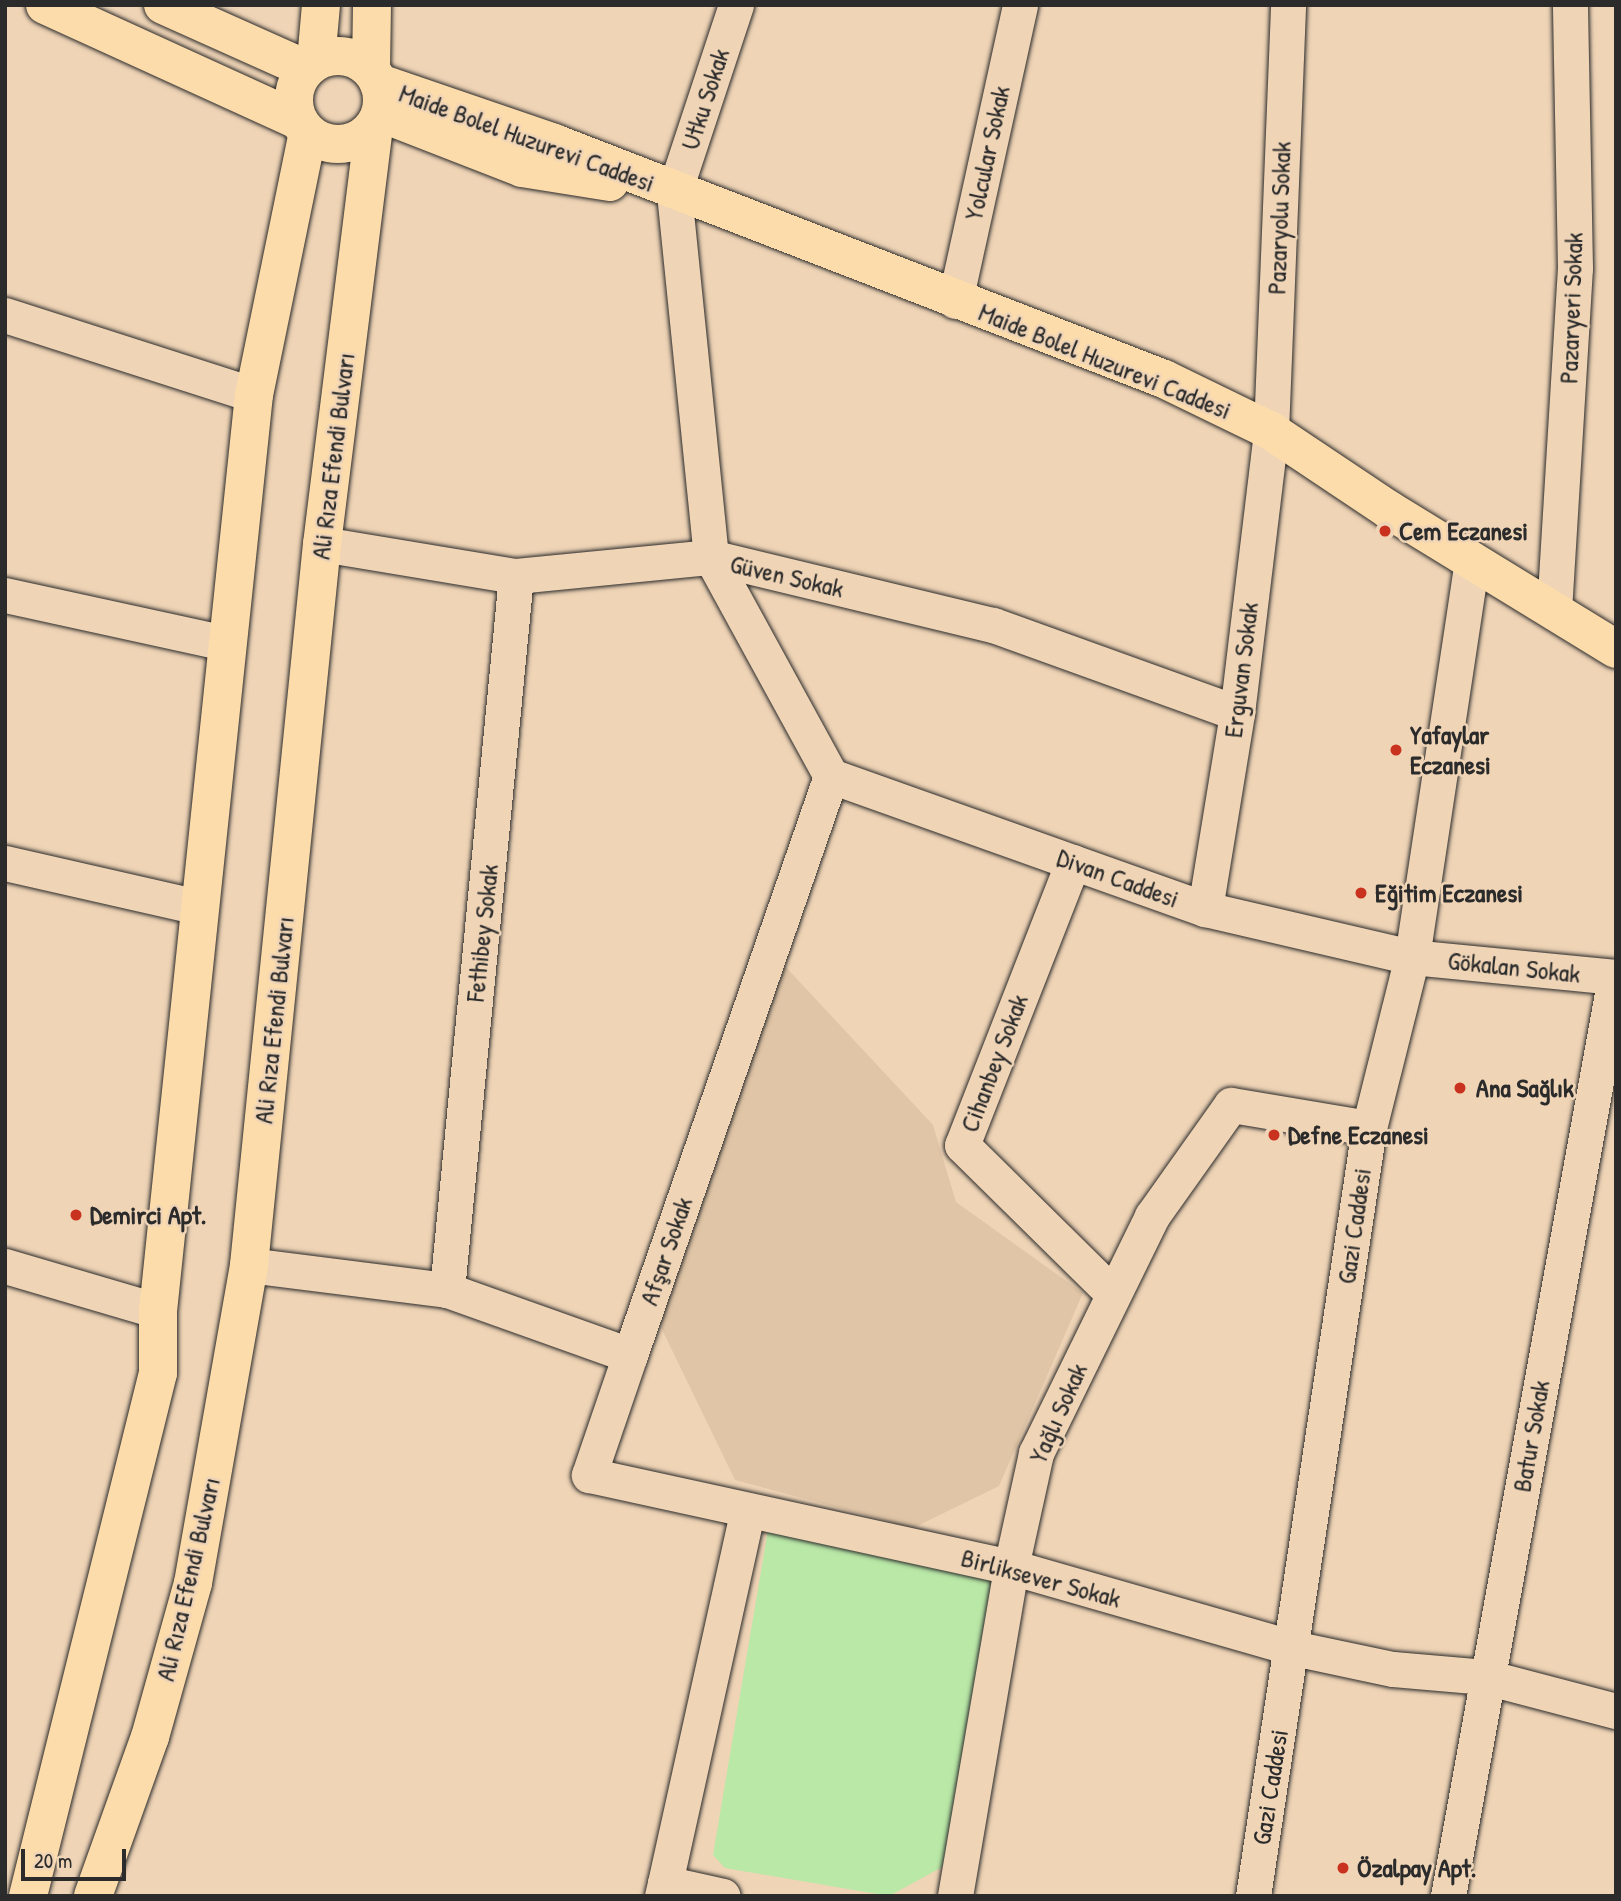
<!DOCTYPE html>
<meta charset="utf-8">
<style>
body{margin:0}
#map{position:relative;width:1621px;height:1901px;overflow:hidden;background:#efd4b6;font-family:"Patrick Hand",sans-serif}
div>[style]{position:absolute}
.built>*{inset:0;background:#e0c5a6}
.green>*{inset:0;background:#b9e8a7}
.roads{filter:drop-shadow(0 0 2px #2b2b2b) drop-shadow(0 0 2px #2b2b2b)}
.minor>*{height:35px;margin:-17.5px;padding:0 17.5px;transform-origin:17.5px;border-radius:17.5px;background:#efd4b6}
.major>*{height:38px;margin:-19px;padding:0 19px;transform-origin:19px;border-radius:19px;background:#fddcac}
.major>.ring{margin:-19px;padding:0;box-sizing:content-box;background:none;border:38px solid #fddcac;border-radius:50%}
.dots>*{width:19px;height:19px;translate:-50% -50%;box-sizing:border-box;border:4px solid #efd4b6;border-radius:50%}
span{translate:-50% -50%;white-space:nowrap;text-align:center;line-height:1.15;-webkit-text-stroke:5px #efd4b6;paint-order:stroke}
.street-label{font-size:26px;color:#2b2b2b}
.poi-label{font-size:26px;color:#2b2b2b;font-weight:700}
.left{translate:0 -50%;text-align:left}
.frame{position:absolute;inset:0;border:7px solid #2b2b2b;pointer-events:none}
.scale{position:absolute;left:21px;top:1849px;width:105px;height:32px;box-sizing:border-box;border:4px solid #2b2b2b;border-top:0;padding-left:9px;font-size:21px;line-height:24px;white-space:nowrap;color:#2b2b2b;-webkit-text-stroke:5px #efd4b6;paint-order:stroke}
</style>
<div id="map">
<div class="built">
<i style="clip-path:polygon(782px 963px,933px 1125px,956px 1202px,1083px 1293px,999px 1486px,913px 1528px,735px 1480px,655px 1315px)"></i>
</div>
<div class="green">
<i style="clip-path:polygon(769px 1524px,994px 1575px,946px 1865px,889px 1896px,725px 1868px,713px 1855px)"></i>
</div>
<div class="roads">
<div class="minor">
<i style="left:736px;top:5px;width:198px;rotate:108.3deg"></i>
<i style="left:674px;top:193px;width:366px;rotate:84.2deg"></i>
<i style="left:711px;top:557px;width:250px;rotate:61.3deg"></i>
<i style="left:955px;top:301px;width:303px;rotate:-77.6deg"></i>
<i style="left:5px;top:315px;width:262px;rotate:17.8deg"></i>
<i style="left:322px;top:544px;width:197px;rotate:9.4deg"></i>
<i style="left:516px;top:576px;width:196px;rotate:-5.6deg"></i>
<i style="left:711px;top:557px;width:290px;rotate:13.6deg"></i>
<i style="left:993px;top:625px;width:259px;rotate:19.8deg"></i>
<i style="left:5px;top:595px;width:225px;rotate:12.3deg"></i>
<i style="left:1554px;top:611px;width:344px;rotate:-86.5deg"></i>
<i style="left:1575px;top:268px;width:263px;rotate:-91.1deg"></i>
<i style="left:831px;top:776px;width:397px;rotate:19.6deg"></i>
<i style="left:1205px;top:909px;width:212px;rotate:13.1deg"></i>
<i style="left:1412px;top:957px;width:205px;rotate:5.6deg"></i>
<i style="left:1073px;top:862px;width:304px;rotate:111.4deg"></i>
<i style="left:962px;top:1145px;width:212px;rotate:44.6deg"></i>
<i style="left:5px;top:863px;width:199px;rotate:12.8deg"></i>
<i style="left:1205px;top:909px;width:199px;rotate:-80.7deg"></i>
<i style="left:1237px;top:713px;width:284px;rotate:-83.1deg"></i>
<i style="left:1271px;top:431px;width:426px;rotate:-87.7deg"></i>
<i style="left:249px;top:1265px;width:200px;rotate:7.2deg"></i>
<i style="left:447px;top:1290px;width:194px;rotate:19.6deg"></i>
<i style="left:630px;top:1355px;width:613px;rotate:-70.86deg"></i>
<i style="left:5px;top:1266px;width:159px;rotate:16.4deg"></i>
<i style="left:447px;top:1290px;width:717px;rotate:-84.48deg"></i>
<i style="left:630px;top:1355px;width:127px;rotate:108.9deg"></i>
<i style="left:589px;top:1475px;width:432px;rotate:12.3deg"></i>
<i style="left:1011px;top:1567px;width:293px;rotate:16deg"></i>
<i style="left:1293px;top:1648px;width:102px;rotate:11.9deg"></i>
<i style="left:1393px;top:1669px;width:93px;rotate:4.9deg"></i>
<i style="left:1486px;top:1677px;width:134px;rotate:14.7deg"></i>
<i style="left:665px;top:1883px;width:382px;rotate:-77.5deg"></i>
<i style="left:662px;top:1896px;width:13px;rotate:-77deg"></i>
<i style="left:665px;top:1883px;width:59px;rotate:12.6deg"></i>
<i style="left:955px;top:1896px;width:334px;rotate:-80.3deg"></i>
<i style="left:1011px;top:1567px;width:117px;rotate:-77.6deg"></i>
<i style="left:1036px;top:1453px;width:264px;rotate:-63.9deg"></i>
<i style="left:1152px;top:1216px;width:136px;rotate:-54.6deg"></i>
<i style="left:1231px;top:1105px;width:140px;rotate:9.5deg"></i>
<i style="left:1253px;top:1896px;width:777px;rotate:-81.41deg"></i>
<i style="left:1369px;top:1128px;width:176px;rotate:-75.9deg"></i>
<i style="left:1412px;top:957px;width:402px;rotate:-81.4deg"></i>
<i style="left:1448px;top:1896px;width:934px;rotate:-79.7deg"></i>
</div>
<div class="major">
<i style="left:45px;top:5px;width:279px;rotate:24.5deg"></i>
<i style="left:163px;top:5px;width:157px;rotate:24.1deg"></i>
<i class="ring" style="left:294px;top:56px;width:50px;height:50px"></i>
<i style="left:316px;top:61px;width:56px;rotate:-84.9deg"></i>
<i style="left:371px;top:69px;width:64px;rotate:-89.1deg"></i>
<i style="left:379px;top:83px;width:185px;rotate:18.9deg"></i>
<i style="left:554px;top:143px;width:654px;rotate:21.15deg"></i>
<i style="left:1164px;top:379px;width:119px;rotate:25.9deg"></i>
<i style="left:1271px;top:431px;width:142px;rotate:33.8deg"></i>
<i style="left:1389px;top:510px;width:266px;rotate:31.5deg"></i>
<i style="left:381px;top:113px;width:151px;rotate:21.3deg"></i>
<i style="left:522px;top:168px;width:89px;rotate:9deg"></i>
<i style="left:28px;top:1896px;width:539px;rotate:-76.04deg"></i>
<i style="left:158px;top:1373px;width:62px;rotate:-90deg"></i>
<i style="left:158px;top:1311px;width:921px;rotate:-84.02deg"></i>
<i style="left:254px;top:395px;width:268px;rotate:-78.4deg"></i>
<i style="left:93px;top:1896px;width:169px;rotate:-70.3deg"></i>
<i style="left:150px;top:1737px;width:160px;rotate:-74.4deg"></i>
<i style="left:193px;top:1583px;width:323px;rotate:-80deg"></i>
<i style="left:249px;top:1265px;width:725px;rotate:-84.22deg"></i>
<i style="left:322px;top:544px;width:420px;rotate:-82.9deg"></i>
</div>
</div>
<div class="dots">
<i style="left:1385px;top:531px;background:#c8321e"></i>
<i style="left:1396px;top:750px;background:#c8321e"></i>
<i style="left:1361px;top:893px;background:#c8321e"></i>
<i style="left:1460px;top:1088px;background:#c8321e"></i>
<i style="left:1274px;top:1135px;background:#c8321e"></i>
<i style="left:76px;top:1215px;background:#c8321e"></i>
<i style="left:1343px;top:1868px;background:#c8321e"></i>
</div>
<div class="street-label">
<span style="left:705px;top:99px;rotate:-72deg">Utku Sokak</span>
<span style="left:527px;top:138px;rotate:20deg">Maide Bolel Huzurevi Caddesi</span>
<span style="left:987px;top:153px;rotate:-78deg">Yolcular Sokak</span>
<span style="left:1279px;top:218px;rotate:-88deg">Pazaryolu Sokak</span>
<span style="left:1571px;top:308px;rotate:-88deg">Pazaryeri Sokak</span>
<span style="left:1105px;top:361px;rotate:22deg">Maide Bolel Huzurevi Caddesi</span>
<span style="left:333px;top:456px;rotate:-83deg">Ali Rıza Efendi Bulvarı</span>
<span style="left:787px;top:576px;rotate:13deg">Güven Sokak</span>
<span style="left:1241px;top:670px;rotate:-83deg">Erguvan Sokak</span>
<span style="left:1118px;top:878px;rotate:20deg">Divan Caddesi</span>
<span style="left:482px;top:933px;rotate:-84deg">Fethibey Sokak</span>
<span style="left:1514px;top:967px;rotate:6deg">Gökalan Sokak</span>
<span style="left:274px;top:1020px;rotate:-84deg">Ali Rıza Efendi Bulvarı</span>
<span style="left:994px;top:1063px;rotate:-69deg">Cihanbey Sokak</span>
<span style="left:1354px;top:1226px;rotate:-82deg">Gazi Caddesi</span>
<span style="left:666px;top:1251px;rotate:-71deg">Afşar Sokak</span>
<span style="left:1058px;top:1413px;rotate:-66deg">Yağlı Sokak</span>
<span style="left:1531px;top:1436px;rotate:-80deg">Batur Sokak</span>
<span style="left:1041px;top:1578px;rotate:15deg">Birliksever Sokak</span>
<span style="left:188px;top:1579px;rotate:-77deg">Ali Rıza Efendi Bulvarı</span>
<span style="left:1270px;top:1787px;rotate:-81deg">Gazi Caddesi</span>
</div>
<div class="poi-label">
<span class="left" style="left:1399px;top:531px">Cem Eczanesi</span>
<span class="left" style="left:1410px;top:750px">Yafaylar<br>Eczanesi</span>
<span class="left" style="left:1375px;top:893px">Eğitim Eczanesi</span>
<span class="left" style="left:1476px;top:1088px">Ana Sağlık</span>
<span class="left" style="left:1288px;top:1135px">Defne Eczanesi</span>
<span class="left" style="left:90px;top:1215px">Demirci Apt.</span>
<span class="left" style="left:1357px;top:1868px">Özalpay Apt.</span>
</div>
<div class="frame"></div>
<div class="scale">20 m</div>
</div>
